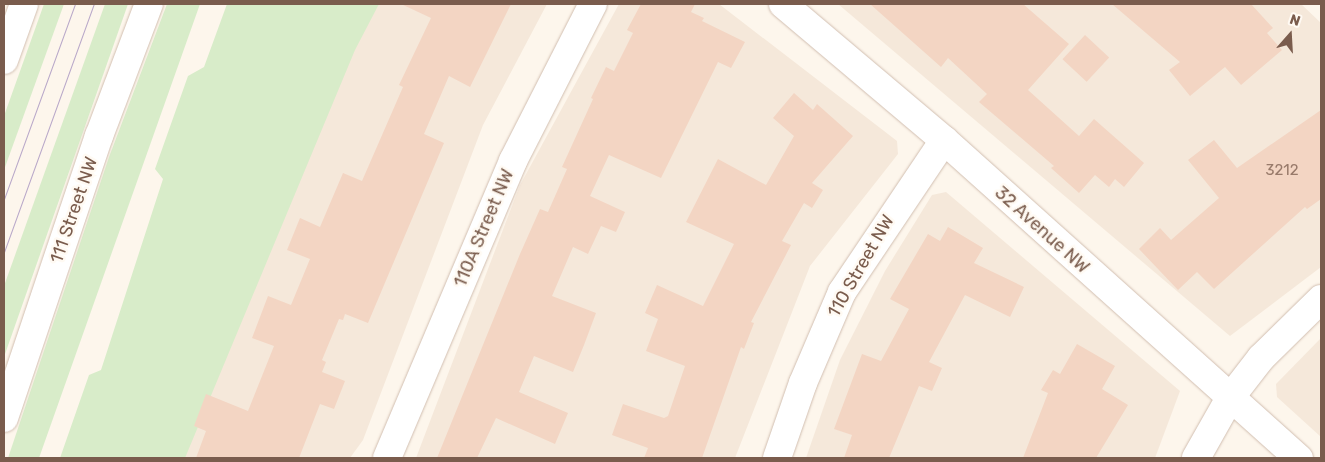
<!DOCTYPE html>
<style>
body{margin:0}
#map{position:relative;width:1325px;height:462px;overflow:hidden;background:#fdf6ec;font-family:Rubik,sans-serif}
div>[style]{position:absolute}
.residential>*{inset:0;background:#f5e8da}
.green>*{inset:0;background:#d8ecc9}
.building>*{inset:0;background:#f3d5c3;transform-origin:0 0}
.roads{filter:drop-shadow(0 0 1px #d1beb0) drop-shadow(0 0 1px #d1beb0)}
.street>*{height:28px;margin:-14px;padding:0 14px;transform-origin:14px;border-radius:14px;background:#fff}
.secondary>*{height:28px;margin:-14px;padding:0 14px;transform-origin:14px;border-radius:14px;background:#fff}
.tram>*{height:1px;margin:-0.5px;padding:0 0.5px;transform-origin:0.5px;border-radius:0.5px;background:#b9a8c9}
span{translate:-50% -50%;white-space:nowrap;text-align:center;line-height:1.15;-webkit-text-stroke:5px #fffaf3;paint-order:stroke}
.number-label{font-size:15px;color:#987a6a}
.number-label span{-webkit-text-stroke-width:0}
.street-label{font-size:18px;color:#7a5c4d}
.frame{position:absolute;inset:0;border:5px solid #7a5c4d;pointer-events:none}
.north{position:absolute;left:1265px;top:10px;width:50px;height:50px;-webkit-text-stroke:4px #fffaf3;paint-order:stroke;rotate:19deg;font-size:14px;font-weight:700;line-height:20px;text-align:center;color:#7a5c4d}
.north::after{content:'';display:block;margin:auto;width:18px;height:22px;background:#7a5c4d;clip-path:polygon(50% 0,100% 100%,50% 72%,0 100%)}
</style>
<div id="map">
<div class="residential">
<i style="clip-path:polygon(371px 4px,547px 4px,483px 125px,363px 440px,350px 458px,178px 458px)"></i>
<i style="clip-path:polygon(619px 4px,719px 4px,897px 141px,898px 154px,810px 266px,735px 458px,416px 458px,520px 185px)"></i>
<i style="clip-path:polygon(838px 4px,1301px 4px,1321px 23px,1321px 267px,1230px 336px)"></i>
<i style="clip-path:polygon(946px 192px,1180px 391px,1155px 458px,806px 458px,840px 360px,885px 271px,932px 195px)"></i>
<i style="clip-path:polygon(1321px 338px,1321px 437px,1277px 397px,1276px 384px)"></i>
</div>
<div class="green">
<i style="clip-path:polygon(44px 4px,64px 4px,4px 170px,4px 116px)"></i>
<i style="clip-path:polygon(105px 4px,128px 4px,4px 357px,4px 286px)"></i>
<i style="clip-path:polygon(167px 4px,200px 4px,39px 458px,8px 458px,109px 157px)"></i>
<i style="clip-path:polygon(227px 4px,379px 4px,355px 50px,185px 458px,60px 458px,89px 375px,101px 370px,163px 179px,155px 169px,188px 76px,204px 67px)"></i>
</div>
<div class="building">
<i style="clip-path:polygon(401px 4px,511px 4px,470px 87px,449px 76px,424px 134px,444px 143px,368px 323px,345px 314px,343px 320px,339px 319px,322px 360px,326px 362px,322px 372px,345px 381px,334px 409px,320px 404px,299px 458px,196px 458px,206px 431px,194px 426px,206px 394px,248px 411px,274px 346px,252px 338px,268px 296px,291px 305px,310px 259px,287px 250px,300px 218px,320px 227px,343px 173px,362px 181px,403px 87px,399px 85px,431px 18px)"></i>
<i style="clip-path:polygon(641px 4px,695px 4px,691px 12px,704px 18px,702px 21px,745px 42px,731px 68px,718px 62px,661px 178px,609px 155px,590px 196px,625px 212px,616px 232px,601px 226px,588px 254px,573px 247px,552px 296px,596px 313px,584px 345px,573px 372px,534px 356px,519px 392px,568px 413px,555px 444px,496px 418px,477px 458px,437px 458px,520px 254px,540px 209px,548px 212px,567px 169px,562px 167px,593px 99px,591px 98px,606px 67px,614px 71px,633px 33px,627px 30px)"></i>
<i style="clip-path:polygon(870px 4px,1023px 4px,1069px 44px,1028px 90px,1079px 136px,1094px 119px,1144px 163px,1124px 187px,1115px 179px,1109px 187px,1095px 175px,1079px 193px,1051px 168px,1054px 166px,979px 102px,987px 94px,948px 58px,941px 67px)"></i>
<i style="clip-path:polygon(1112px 4px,1251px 4px,1273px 28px,1267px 33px,1282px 50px,1241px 85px,1225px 67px,1190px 96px,1169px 70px,1180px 62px)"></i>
<i style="left:1085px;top:35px;width:33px;height:33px;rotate:43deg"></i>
<i style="clip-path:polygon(794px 93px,813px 110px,817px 104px,853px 136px,812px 183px,823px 190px,812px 208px,804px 203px,782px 241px,791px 245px,751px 322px,754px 323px,744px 349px,741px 347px,702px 458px,644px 458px,648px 448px,612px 435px,623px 404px,664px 418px,668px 416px,685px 366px,646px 351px,658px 319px,645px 313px,657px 285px,703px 306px,734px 244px,686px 222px,718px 159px,766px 185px,794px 136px,773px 118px)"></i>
<i style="clip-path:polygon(1321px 110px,1321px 199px,1307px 209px,1305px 207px,1214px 289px,1197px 272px,1178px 290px,1139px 249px,1160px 228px,1171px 240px,1219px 198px,1188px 160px,1214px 140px,1237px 168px)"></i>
<i style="clip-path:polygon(948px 227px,983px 248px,974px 263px,1024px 287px,1010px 317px,965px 295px,929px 362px,942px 368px,932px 391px,919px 386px,889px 458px,844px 458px,852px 435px,834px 429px,862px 354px,881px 361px,909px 309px,890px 299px,928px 234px,940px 241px)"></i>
<i style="clip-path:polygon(1077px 344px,1115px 366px,1102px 389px,1128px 405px,1096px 458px,1023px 458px,1048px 393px,1041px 390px,1053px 370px,1060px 374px)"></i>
</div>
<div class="roads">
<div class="street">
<i style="left:783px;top:4px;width:211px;rotate:40.2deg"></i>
<i style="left:944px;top:140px;width:477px;rotate:41.9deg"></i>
<i style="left:387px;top:458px;width:323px;rotate:-67deg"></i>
<i style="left:513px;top:161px;width:176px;rotate:-63deg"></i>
<i style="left:777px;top:458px;width:79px;rotate:-70.9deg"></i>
<i style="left:803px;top:383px;width:99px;rotate:-66.8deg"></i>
<i style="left:842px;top:292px;width:183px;rotate:-56.1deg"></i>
</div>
<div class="secondary">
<i style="left:4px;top:60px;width:59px;rotate:-70.3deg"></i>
<i style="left:4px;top:418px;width:298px;rotate:-71.4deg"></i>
<i style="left:99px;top:136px;width:141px;rotate:-69.3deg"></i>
<i style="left:1196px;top:458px;width:69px;rotate:-60.5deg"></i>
<i style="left:1230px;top:398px;width:51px;rotate:-52.2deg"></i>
<i style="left:1261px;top:358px;width:84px;rotate:-44.5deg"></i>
</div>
</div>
<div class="tram">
<i style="left:4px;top:199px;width:208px;rotate:-70deg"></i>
<i style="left:4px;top:252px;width:264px;rotate:-70.1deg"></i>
</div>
<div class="number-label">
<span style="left:1282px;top:171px">3212</span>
</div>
<div class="street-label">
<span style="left:74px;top:210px;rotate:-71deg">111 Street NW</span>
<span style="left:484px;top:228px;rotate:-67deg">110A Street NW</span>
<span style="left:1042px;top:230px;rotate:42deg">32 Avenue NW</span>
<span style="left:861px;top:266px;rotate:-60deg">110 Street NW</span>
</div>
<div class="frame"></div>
<div class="north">N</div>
</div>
